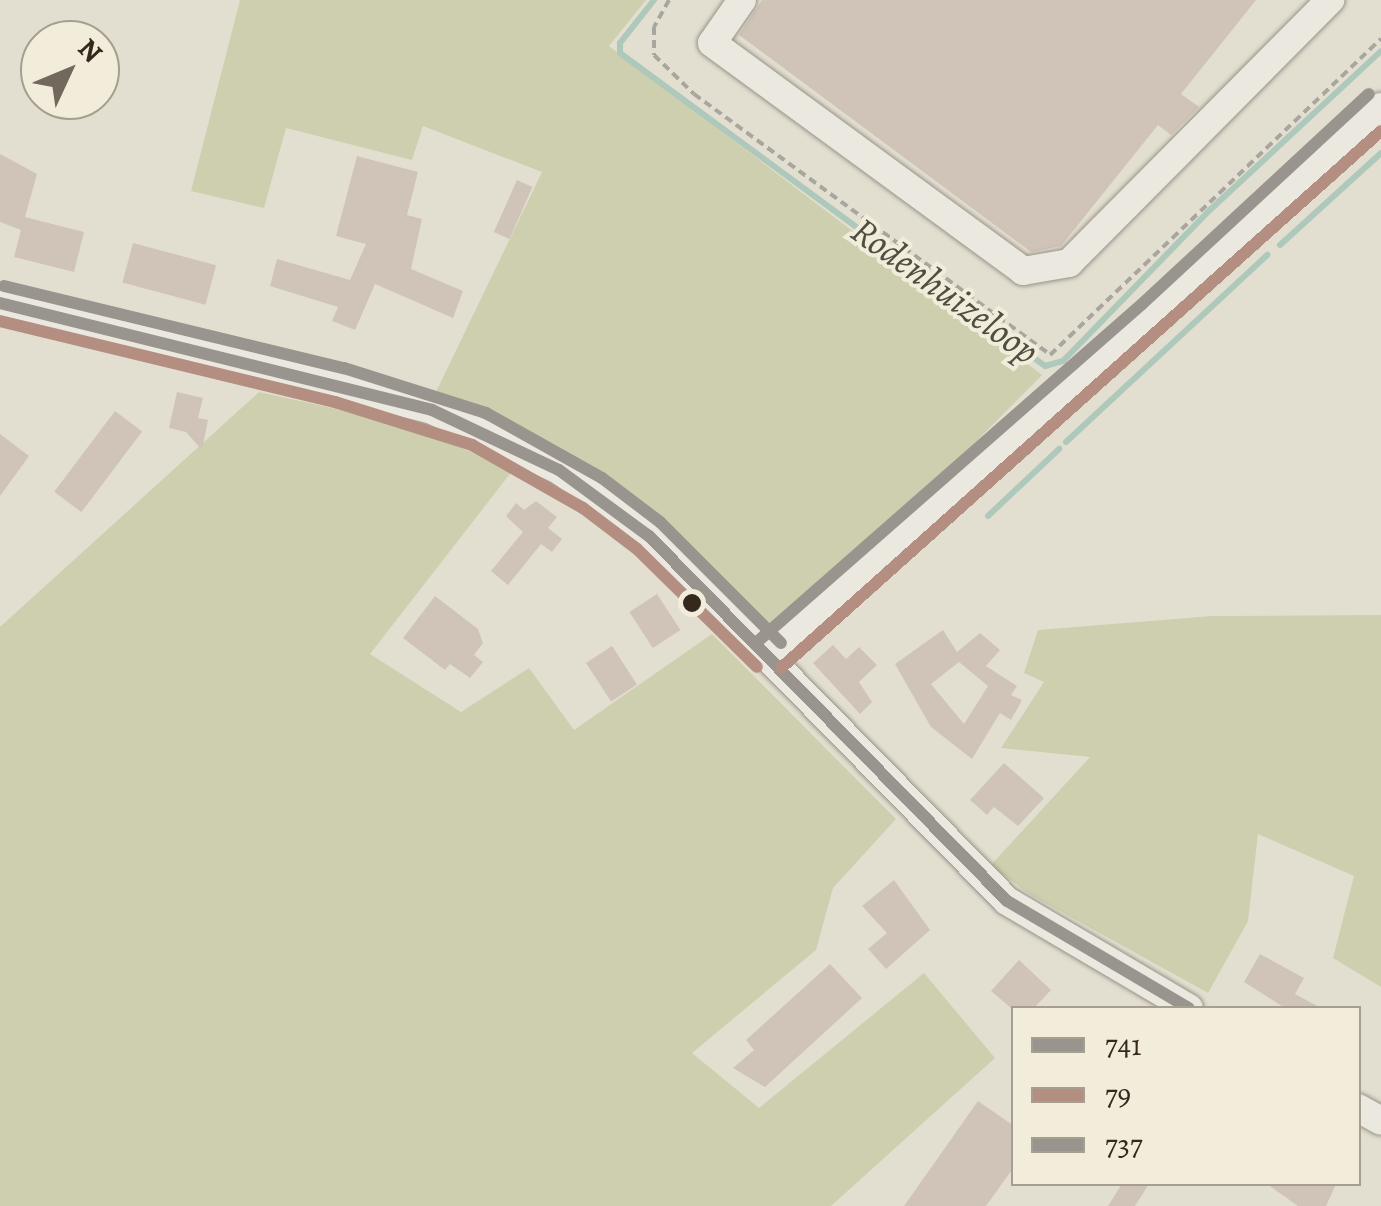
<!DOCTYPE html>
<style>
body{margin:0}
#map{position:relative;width:1381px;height:1206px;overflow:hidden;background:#e3dfd0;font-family:Alegreya,serif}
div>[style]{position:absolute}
.green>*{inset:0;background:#cecfae}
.stream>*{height:6px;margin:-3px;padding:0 3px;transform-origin:3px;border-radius:3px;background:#aec8bc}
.building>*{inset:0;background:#d0c4b8;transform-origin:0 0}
.path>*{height:4px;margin-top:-2px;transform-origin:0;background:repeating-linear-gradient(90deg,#a9a69f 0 8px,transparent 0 13px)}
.roads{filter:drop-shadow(0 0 2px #97938a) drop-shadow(0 0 2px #97938a)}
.minor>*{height:28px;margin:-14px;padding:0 14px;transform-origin:14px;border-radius:14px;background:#eae8df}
.bus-1>*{height:12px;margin:-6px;padding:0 6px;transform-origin:6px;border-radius:6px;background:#9a948e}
.bus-2>*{height:12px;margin:-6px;padding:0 6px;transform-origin:6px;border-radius:6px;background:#b48e81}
.bus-3>*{height:12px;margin:-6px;padding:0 6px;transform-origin:6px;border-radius:6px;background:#9a948e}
.dots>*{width:28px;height:28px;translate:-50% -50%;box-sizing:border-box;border:5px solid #f2eddb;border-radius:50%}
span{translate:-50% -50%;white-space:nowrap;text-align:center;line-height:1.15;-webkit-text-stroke:8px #f2eddb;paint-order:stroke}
.water-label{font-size:38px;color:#4e4e42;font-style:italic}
.legend{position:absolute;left:1011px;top:1006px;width:350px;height:180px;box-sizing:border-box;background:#f2eddb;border:2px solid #a69e8f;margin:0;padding:12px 18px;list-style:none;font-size:30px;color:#35281c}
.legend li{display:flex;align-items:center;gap:20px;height:50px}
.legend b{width:50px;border:2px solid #a69e8f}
.north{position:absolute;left:20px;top:20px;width:100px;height:100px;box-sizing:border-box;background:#f2eddb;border:2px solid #a69e8f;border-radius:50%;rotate:46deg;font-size:28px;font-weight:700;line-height:40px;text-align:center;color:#35281c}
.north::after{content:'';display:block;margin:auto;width:35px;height:45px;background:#72685b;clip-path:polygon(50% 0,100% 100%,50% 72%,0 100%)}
</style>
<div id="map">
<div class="green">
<i style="clip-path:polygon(240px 0,646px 0,609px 46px,1042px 375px,805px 614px,786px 629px,774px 629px,604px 477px,556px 446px,435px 394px,542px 172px,423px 126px,412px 160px,286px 128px,264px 208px,191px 191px)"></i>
<i style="clip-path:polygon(259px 392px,409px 425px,513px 470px,370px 654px,461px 712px,529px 668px,574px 730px,712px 634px,896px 819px,833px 888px,816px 950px,692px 1053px,759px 1108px,924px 973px,995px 1058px,831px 1206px,0 1206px,0 627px)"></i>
<i style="clip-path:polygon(1381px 615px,1381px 987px,1333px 958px,1354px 876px,1258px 834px,1248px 921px,1208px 993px,1029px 894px,991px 865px,1090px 757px,1001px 748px,1044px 682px,1024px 673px,1038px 630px,1212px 616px)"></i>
</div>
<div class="stream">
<i style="left:654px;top:0;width:55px;rotate:128.3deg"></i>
<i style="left:620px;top:43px;width:10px;rotate:90deg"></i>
<i style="left:620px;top:53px;width:528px;rotate:36.37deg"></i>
<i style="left:1045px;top:366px;width:19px;rotate:-16deg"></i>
<i style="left:1063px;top:361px;width:212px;rotate:-45.8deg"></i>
<i style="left:1211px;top:209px;width:232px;rotate:-42.9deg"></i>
<i style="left:1280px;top:245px;width:137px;rotate:-42.3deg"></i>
<i style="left:1066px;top:442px;width:275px;rotate:-42.9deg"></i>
<i style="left:988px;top:516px;width:98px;rotate:-43.3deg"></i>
</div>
<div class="building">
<i style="clip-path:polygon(762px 0,1256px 0,1181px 94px,1199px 107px,1171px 135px,1158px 125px,1061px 246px,1031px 252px,739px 35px)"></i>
<i style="clip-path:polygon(0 154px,37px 174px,25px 217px,84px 232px,74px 272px,14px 257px,21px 230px,0 222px)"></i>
<i style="clip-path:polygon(357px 156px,418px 172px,407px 215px,422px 219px,411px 269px,463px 291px,453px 318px,375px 284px,355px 330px,332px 321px,338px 307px,270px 286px,277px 259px,350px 280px,366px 244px,336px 236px)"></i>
<i style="left:517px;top:180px;width:17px;height:57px;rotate:24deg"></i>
<i style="left:133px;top:243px;width:86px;height:41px;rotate:15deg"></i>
<i style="clip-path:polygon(177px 392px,203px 398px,198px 418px,208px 420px,202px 450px,186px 432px,169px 428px)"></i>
<i style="left:115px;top:411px;width:34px;height:101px;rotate:37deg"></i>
<i style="clip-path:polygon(0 434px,29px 456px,0 496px)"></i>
<i style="clip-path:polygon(536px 501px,557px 517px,548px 528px,562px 539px,552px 552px,541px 544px,508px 585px,491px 571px,523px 532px,506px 516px,516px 503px,524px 510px)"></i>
<i style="left:657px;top:594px;width:43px;height:33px;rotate:57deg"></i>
<i style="clip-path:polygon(435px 596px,478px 629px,483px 643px,474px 655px,483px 662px,470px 678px,450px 664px,445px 670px,403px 638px)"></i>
<i style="clip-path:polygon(evenodd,943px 630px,957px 652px,980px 633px,1000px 650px,986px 666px,1017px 686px,1011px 695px,1022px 700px,1011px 720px,1000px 713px,972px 759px,931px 727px,895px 664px,943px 630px,959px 662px,988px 686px,964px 724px,931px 684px,959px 662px)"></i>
<i style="clip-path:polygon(833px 645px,846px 659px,859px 647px,877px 665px,859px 682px,872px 702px,860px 714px,813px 663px)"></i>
<i style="left:612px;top:646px;width:46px;height:31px;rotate:57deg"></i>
<i style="clip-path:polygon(1004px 763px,1044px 798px,1018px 826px,994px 807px,987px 815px,970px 800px)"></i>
<i style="clip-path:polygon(894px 880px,930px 930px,886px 969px,868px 949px,887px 933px,862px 906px)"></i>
<i style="clip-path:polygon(1260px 954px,1304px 978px,1295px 994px,1321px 1008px,1285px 1008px,1244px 982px)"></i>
<i style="clip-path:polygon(1019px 960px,1051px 990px,1034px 1008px,1011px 1008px,991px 991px)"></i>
<i style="clip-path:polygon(830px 964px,862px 998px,765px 1087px,733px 1068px,754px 1050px,746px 1040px)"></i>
<i style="clip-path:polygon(978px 1101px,1014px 1126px,1014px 1167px,986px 1206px,904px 1206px)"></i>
<i style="clip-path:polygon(1122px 1184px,1149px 1184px,1135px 1206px,1108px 1206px)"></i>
<i style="clip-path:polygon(1267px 1184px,1336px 1184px,1326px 1206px,1298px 1206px)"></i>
</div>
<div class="path">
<i style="left:669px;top:0;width:31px;rotate:119deg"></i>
<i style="left:654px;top:27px;width:28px;rotate:90deg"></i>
<i style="left:654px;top:55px;width:56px;rotate:44.3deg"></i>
<i style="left:694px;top:94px;width:441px;rotate:36.2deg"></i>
<i style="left:1050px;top:355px;width:458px;rotate:-43.7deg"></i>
</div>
<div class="roads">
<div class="minor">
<i style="left:742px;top:0;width:52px;rotate:124.9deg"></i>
<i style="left:712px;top:43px;width:386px;rotate:36.2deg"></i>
<i style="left:1023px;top:271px;width:47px;rotate:-9.9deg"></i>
<i style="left:1069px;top:263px;width:371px;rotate:-45.2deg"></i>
<i style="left:0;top:303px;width:445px;rotate:13.9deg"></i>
<i style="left:432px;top:410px;width:140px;rotate:25.3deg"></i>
<i style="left:559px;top:470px;width:112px;rotate:36.3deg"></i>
<i style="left:649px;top:536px;width:511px;rotate:45.55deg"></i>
<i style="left:1007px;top:901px;width:211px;rotate:30.5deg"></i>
<i style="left:769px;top:655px;width:512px;rotate:-41.28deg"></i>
<i style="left:1154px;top:317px;width:309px;rotate:-42.8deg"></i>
<i style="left:1358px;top:1108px;width:26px;rotate:29deg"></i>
</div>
</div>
<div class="bus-1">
<i style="left:0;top:303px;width:445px;rotate:13.9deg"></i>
<i style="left:432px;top:410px;width:140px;rotate:25.3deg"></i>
<i style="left:559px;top:470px;width:112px;rotate:36.3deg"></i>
<i style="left:649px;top:536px;width:511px;rotate:45.55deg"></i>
<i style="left:1007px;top:901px;width:211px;rotate:30.5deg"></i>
</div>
<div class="bus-2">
<i style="left:0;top:321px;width:345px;rotate:13.6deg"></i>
<i style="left:335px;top:402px;width:144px;rotate:17.4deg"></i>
<i style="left:472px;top:445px;width:128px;rotate:29.6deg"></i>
<i style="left:583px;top:508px;width:68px;rotate:37.2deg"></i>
<i style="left:637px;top:549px;width:168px;rotate:44.5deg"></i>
<i style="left:781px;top:668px;width:805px;rotate:-41.83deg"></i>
</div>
<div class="bus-3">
<i style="left:4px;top:286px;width:350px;rotate:13.6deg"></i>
<i style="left:344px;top:368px;width:149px;rotate:17.6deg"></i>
<i style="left:486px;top:413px;width:133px;rotate:29.3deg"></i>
<i style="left:602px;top:478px;width:73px;rotate:37.2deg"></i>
<i style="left:660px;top:522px;width:171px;rotate:45deg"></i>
<i style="left:757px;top:642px;width:512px;rotate:-41.28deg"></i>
<i style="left:1142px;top:304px;width:309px;rotate:-42.8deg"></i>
</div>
<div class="dots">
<i style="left:692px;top:603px;background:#35281c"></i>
</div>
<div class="water-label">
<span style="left:945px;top:291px;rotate:36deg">Rodenhuizeloop</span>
</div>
<ul class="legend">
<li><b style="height:12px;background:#9a948e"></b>741</li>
<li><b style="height:12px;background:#b48e81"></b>79</li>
<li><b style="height:12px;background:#9a948e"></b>737</li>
</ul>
<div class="north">N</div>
</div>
